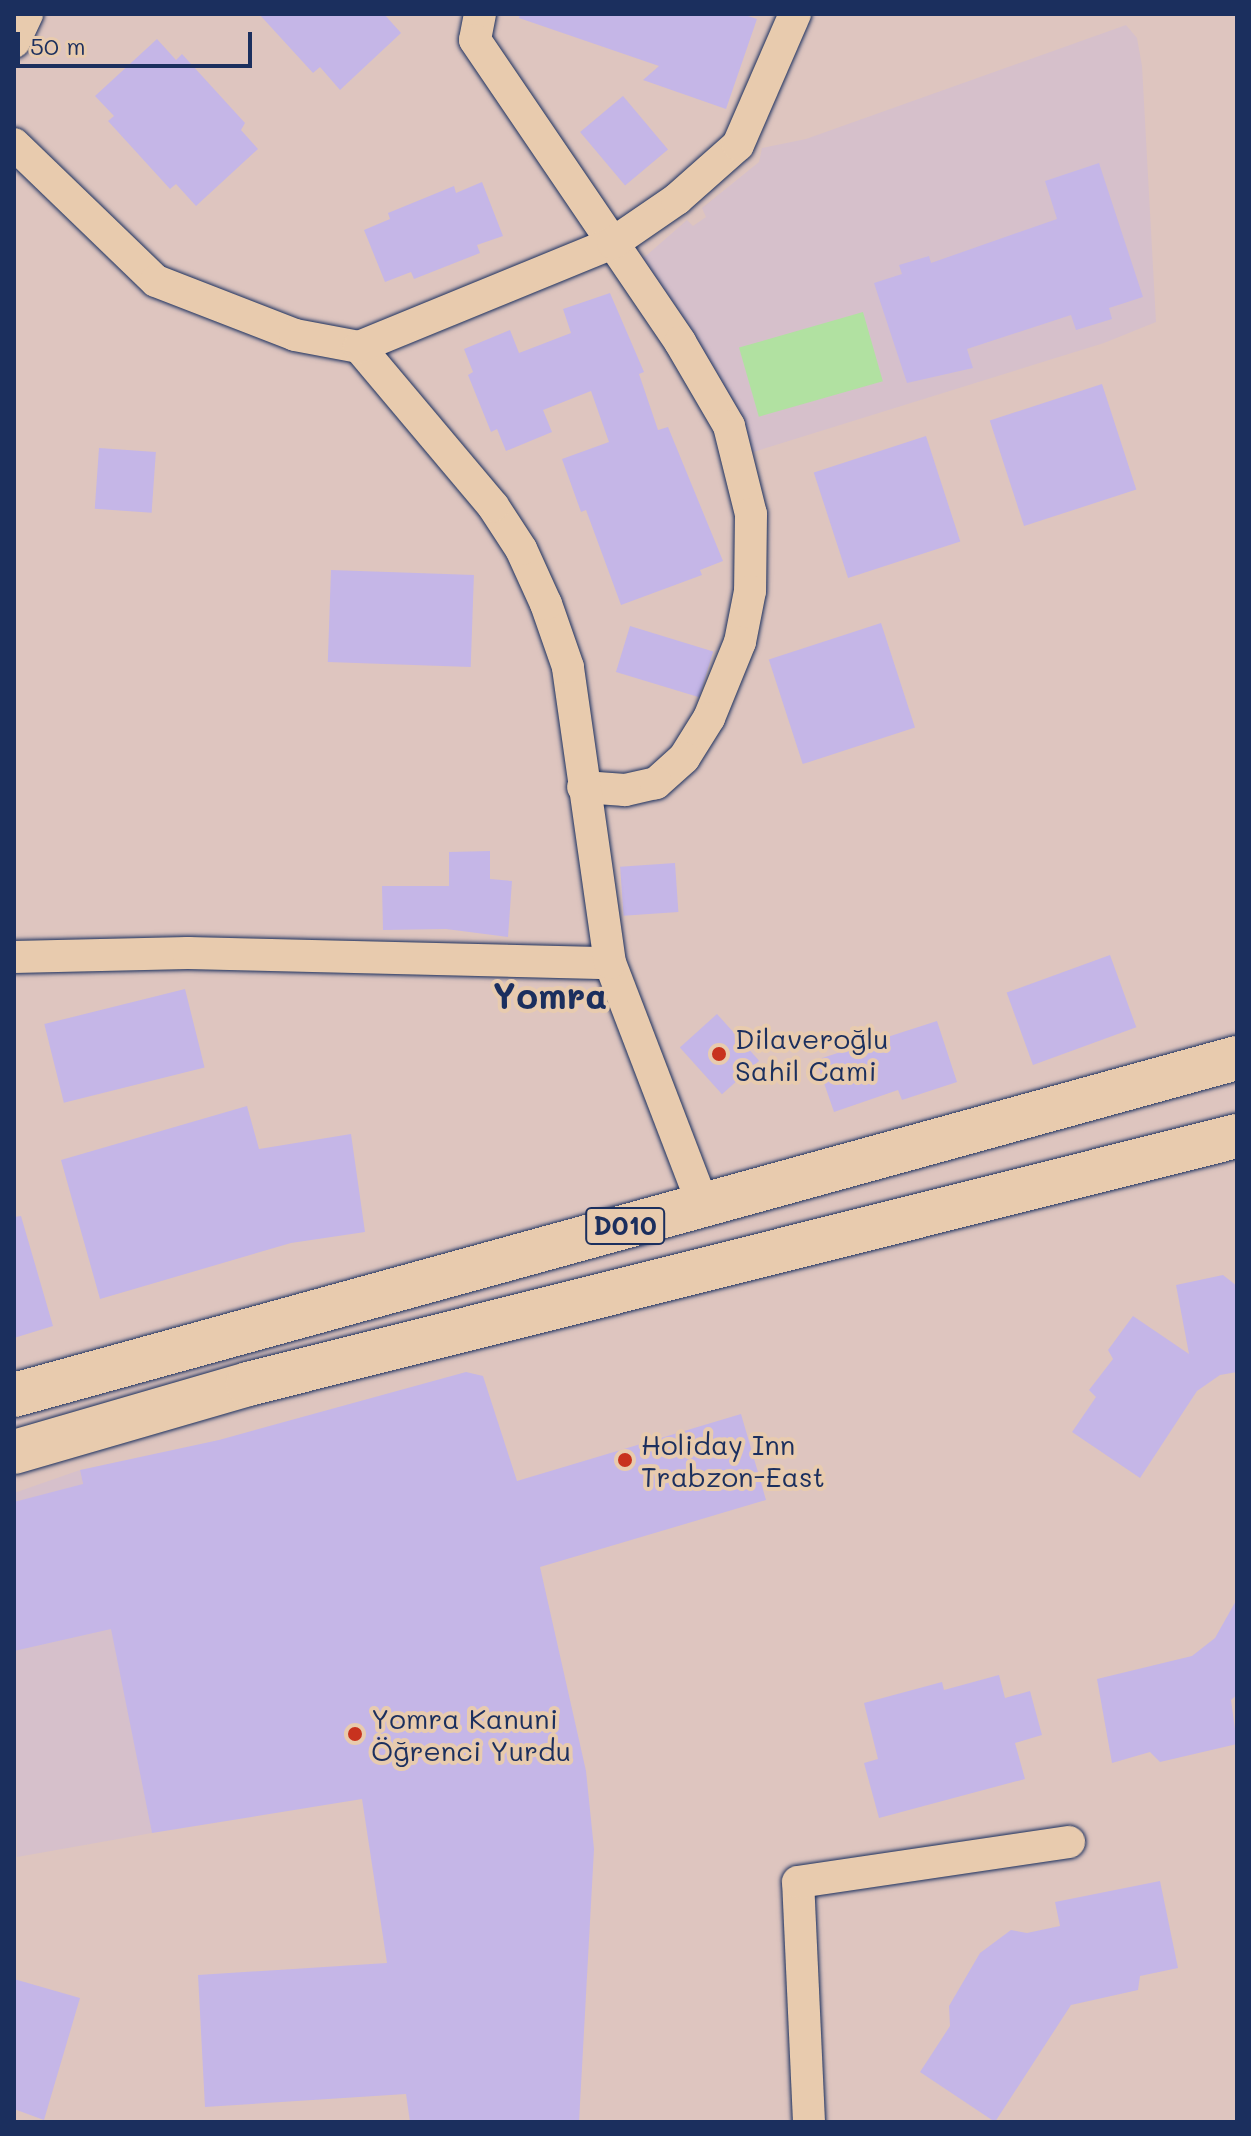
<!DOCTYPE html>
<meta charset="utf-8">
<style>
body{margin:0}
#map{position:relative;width:1251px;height:2136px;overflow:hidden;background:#dec5bf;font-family:Mali,sans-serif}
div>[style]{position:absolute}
.built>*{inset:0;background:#d6c0cb}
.green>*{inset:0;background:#b1e1a1;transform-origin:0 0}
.building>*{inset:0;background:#c5b6e7;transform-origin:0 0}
.roads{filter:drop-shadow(0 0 2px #1b2f5e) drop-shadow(0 0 2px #1b2f5e)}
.minor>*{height:32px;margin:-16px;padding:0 16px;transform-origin:16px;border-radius:16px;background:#e8cbae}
.highway>*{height:44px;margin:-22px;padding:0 22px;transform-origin:22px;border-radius:22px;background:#e8cbae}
.dots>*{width:22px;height:22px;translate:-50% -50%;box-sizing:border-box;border:4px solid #e8cbae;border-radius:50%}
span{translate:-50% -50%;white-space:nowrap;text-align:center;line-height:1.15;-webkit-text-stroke:8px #e8cbae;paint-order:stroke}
.shield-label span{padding:2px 6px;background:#e8cbae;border:2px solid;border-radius:6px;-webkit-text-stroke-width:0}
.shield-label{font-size:26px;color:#1b2f5e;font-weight:700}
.poi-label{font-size:28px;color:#1b2f5e}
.left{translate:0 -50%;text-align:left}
.district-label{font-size:36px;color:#1b2f5e;font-weight:700}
.frame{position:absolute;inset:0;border:16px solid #1b2f5e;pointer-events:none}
.scale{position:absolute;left:16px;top:32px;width:236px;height:36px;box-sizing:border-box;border:4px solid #1b2f5e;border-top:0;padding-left:10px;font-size:24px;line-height:28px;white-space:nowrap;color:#1b2f5e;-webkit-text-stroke:6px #e8cbae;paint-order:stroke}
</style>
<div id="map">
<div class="built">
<i style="clip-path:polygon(1126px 25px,1137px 38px,1142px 66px,1156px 322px,1104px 343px,750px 453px,639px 262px,687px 220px,693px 226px,706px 217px,702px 208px,759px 162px,762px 148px,806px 139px)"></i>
<i style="clip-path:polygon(80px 1470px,152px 1833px,17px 1857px,14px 1493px)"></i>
</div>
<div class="green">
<i style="left:863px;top:312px;width:72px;height:129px;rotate:74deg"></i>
</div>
<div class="building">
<i style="clip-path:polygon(259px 14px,384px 14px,401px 33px,340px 90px,320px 67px,313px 73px)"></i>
<i style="clip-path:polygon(520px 14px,742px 14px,757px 19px,726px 109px,643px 80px,659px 66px,519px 18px)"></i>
<i style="clip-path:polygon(157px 39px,176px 60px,182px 54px,245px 123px,241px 130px,258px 149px,196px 206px,176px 184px,170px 189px,108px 121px,114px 116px,95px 96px)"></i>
<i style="left:623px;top:96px;width:70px;height:56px;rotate:50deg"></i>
<i style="clip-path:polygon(1099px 163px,1143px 297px,1109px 308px,1112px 319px,1076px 330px,1071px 315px,967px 349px,973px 368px,907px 383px,874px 283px,902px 274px,899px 265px,929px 256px,931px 263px,1057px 219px,1045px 181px)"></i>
<i style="clip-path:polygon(482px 182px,503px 236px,477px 245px,480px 253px,414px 279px,411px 272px,385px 282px,364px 230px,390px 219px,388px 213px,454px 186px,456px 193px)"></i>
<i style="clip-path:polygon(610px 293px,644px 372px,639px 374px,658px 430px,668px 427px,723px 561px,700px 570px,702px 575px,621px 605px,586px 510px,581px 512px,562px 459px,609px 442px,591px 391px,543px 410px,552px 432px,506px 451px,497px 429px,491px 432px,468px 375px,473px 372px,464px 349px,510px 330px,519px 353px,571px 333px,563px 309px)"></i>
<i style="left:1102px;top:384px;width:111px;height:118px;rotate:72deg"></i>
<i style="left:926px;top:436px;width:111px;height:118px;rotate:72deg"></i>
<i style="left:99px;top:448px;width:57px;height:61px;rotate:4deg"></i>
<i style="left:331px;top:570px;width:143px;height:92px;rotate:2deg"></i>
<i style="left:881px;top:623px;width:110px;height:118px;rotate:72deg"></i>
<i style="left:630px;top:626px;width:87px;height:48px;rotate:17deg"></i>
<i style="clip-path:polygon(490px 851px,490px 879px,512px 881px,508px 937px,446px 929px,383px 930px,382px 886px,449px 886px,449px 852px)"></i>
<i style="left:675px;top:863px;width:49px;height:55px;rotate:86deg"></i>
<i style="left:1110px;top:955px;width:77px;height:110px;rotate:70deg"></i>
<i style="left:185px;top:989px;width:81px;height:145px;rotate:76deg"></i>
<i style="left:717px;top:1014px;width:63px;height:50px;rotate:48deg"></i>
<i style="clip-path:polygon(937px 1021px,957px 1082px,902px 1100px,898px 1090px,834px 1112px,816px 1060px)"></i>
<i style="clip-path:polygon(247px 1106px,259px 1149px,351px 1134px,365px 1232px,291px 1243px,100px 1299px,61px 1160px)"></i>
<i style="clip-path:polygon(21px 1216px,53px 1326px,14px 1338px,14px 1217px)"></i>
<i style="clip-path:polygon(1223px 1275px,1237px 1286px,1237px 1372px,1220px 1375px,1197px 1391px,1140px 1478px,1072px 1432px,1096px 1397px,1089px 1390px,1113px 1359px,1108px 1350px,1133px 1316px,1189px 1354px,1176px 1285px)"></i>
<i style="clip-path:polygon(466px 1372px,483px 1376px,517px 1481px,741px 1414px,766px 1500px,540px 1567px,586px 1771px,594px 1849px,579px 2122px,410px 2122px,406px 2094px,205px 2107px,198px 1975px,387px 1963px,362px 1799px,152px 1833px,111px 1629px,14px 1651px,14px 1502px,83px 1484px,80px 1470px,219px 1440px)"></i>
<i style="clip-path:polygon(1237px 1599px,1237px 1695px,1231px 1700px,1237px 1744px,1160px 1762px,1150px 1752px,1112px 1763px,1097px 1679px,1192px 1656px,1215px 1638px)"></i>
<i style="clip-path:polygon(999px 1675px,1005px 1698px,1030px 1691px,1042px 1735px,1015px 1743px,1025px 1779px,879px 1818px,864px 1763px,878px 1759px,864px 1703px,942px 1682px,944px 1690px)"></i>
<i style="clip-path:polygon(1160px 1881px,1178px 1968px,1140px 1976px,1138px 1990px,1071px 2005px,995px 2122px,920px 2072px,950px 2026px,949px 2006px,980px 1953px,1011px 1930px,1027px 1933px,1060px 1926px,1055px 1902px)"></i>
<i style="clip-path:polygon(14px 1979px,80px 1998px,44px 2120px,14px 2109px)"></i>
</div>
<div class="roads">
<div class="minor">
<i style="left:480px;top:14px;width:26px;rotate:101deg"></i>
<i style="left:475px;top:40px;width:365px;rotate:55.8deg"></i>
<i style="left:680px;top:342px;width:97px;rotate:59.7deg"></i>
<i style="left:729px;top:426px;width:91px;rotate:76deg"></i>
<i style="left:751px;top:514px;width:77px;rotate:90.7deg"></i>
<i style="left:750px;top:591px;width:52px;rotate:101.1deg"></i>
<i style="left:740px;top:642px;width:82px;rotate:112.2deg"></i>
<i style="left:709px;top:718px;width:47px;rotate:122deg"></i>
<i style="left:684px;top:758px;width:38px;rotate:138deg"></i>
<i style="left:656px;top:783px;width:32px;rotate:167deg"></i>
<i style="left:625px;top:790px;width:42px;rotate:-175.9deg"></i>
<i style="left:14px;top:42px;width:31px;rotate:-65deg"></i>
<i style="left:14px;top:144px;width:197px;rotate:44deg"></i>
<i style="left:156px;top:281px;width:149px;rotate:21.2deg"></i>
<i style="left:295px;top:335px;width:65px;rotate:10.6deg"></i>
<i style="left:14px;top:957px;width:174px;rotate:-1.3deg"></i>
<i style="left:188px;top:953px;width:422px;rotate:1.4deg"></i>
<i style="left:703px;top:1205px;width:259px;rotate:-111deg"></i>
<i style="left:610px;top:963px;width:299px;rotate:-98.1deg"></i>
<i style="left:568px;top:667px;width:67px;rotate:-109.2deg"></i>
<i style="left:546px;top:604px;width:60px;rotate:-114.4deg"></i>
<i style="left:521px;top:549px;width:51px;rotate:-123.1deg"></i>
<i style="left:493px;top:506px;width:208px;rotate:-130.1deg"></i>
<i style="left:359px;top:347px;width:274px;rotate:-22.3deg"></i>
<i style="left:613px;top:243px;width:78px;rotate:-34.5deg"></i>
<i style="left:677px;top:199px;width:81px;rotate:-41.5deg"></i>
<i style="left:738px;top:145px;width:143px;rotate:-66.5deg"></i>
<i style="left:809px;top:2122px;width:240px;rotate:-92.6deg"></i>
<i style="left:798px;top:1882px;width:274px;rotate:-8.4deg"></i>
</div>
<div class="highway">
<i style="left:14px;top:1395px;width:1269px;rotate:-15.41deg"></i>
<i style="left:14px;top:1452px;width:244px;rotate:-16.2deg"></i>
<i style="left:248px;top:1384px;width:1020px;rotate:-14.08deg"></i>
</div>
</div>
<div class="dots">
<i style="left:719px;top:1054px;background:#c8321e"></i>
<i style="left:625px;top:1460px;background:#c8321e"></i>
<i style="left:355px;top:1734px;background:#c8321e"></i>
</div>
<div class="shield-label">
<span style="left:625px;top:1226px">D010</span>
</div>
<div class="poi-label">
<span class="left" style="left:735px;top:1054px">Dilaveroğlu<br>Sahil Cami</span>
<span class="left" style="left:641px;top:1460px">Holiday Inn<br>Trabzon-East</span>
<span class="left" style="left:371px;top:1734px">Yomra Kanuni<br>Öğrenci Yurdu</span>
</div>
<div class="district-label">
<span style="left:550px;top:995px">Yomra</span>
</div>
<div class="frame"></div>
<div class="scale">50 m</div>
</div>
